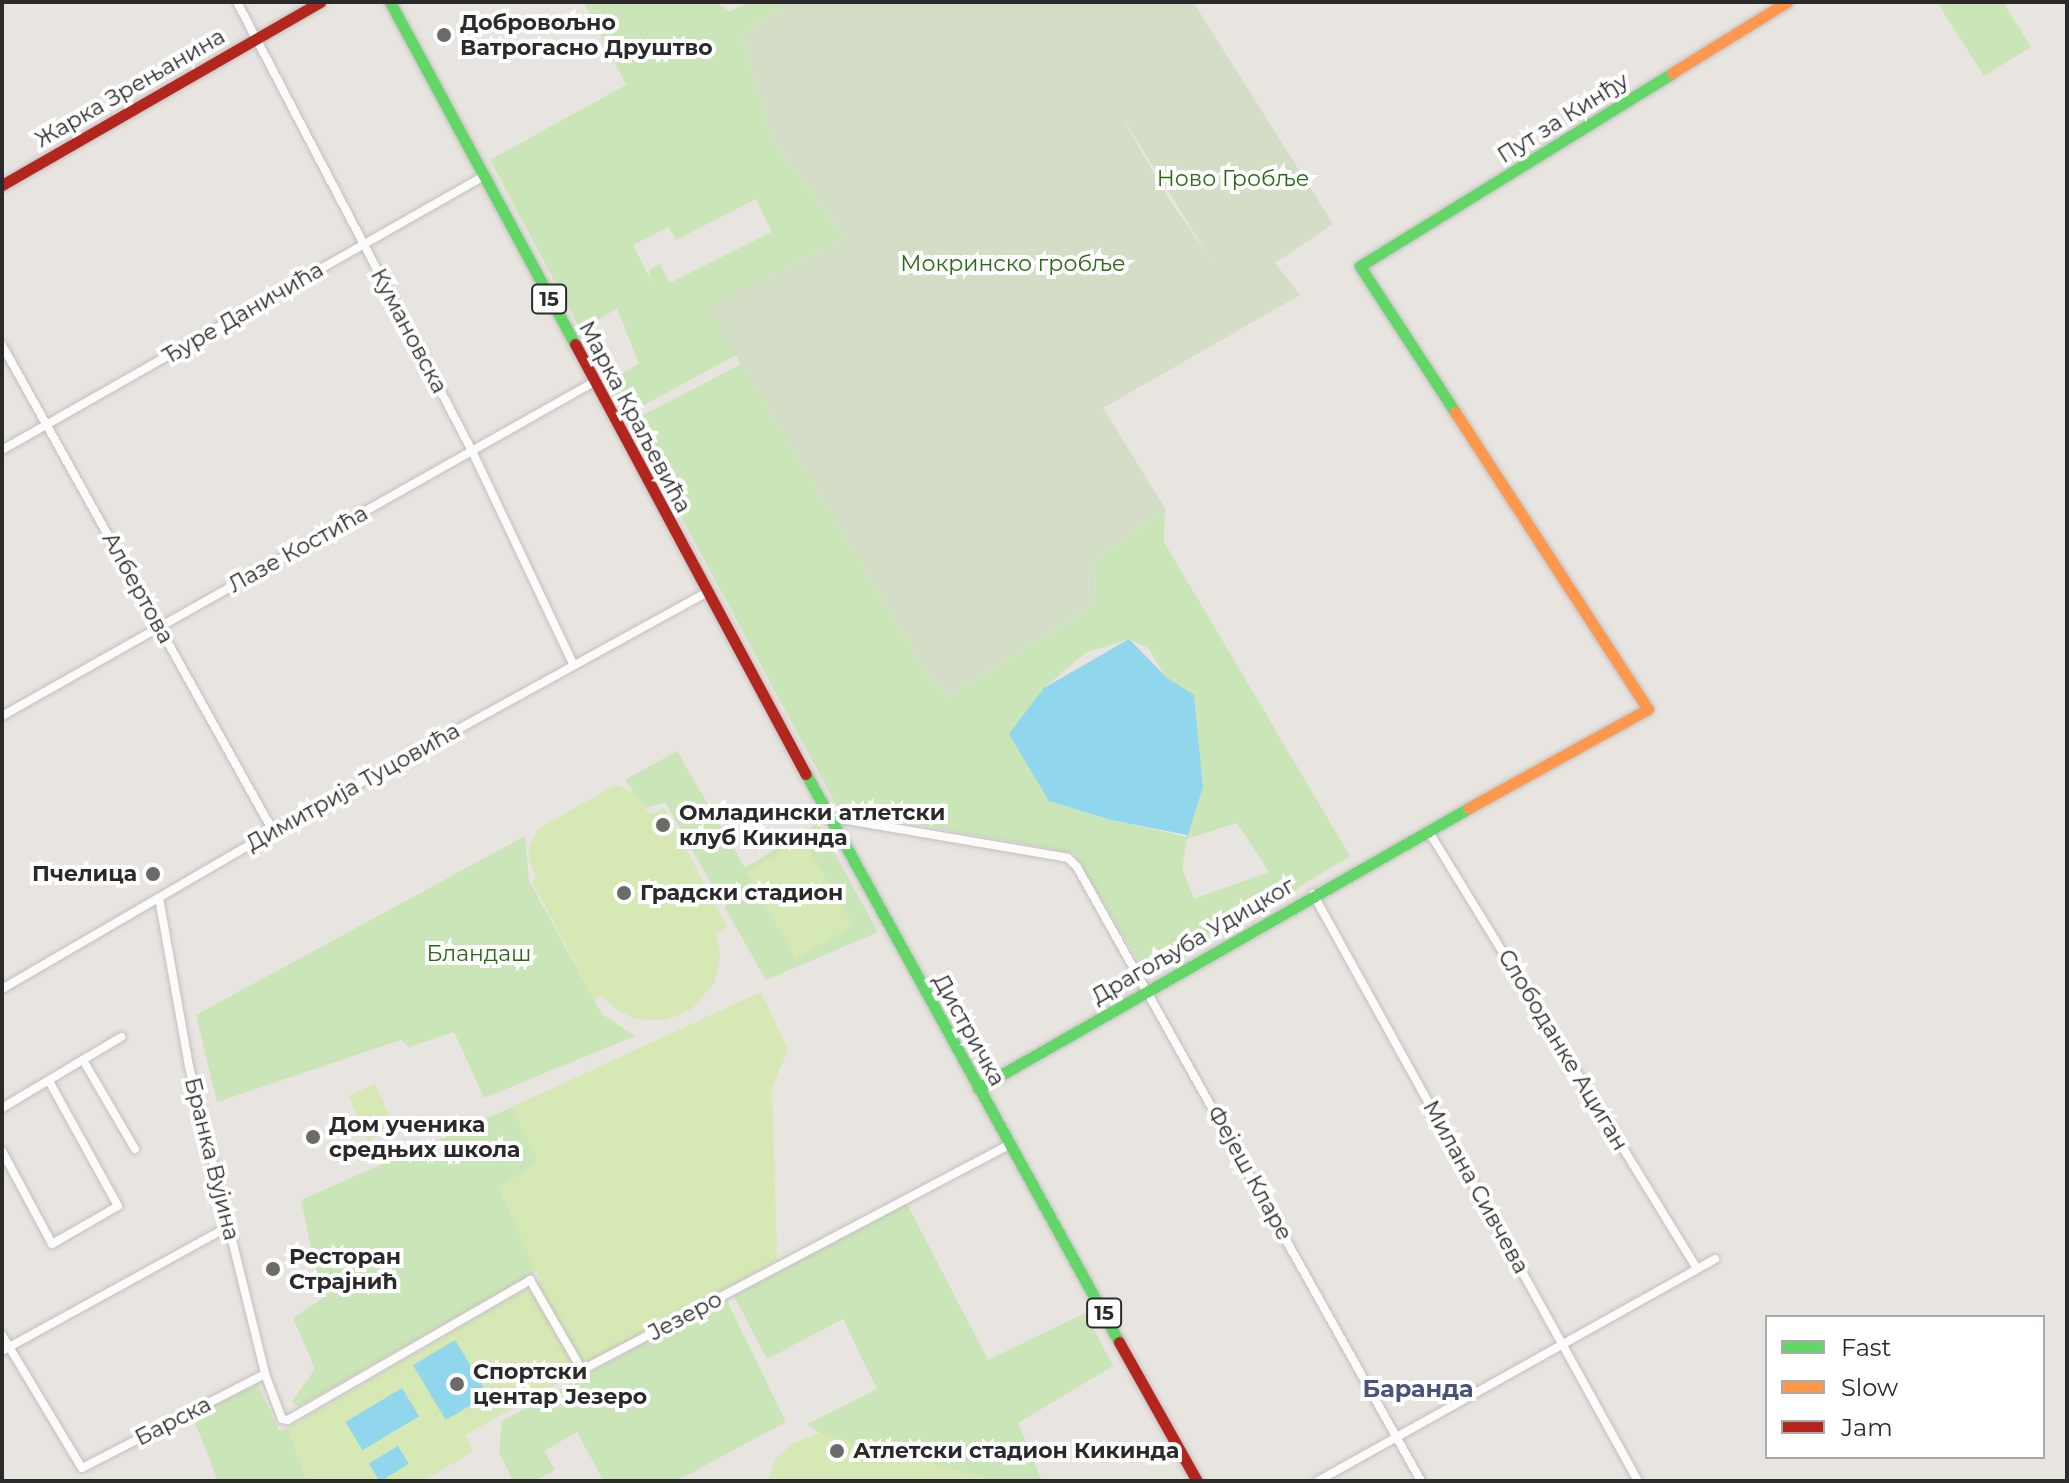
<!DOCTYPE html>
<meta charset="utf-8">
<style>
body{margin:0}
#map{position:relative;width:2069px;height:1483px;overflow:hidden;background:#e8e4df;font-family:Montserrat,sans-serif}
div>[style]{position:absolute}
.green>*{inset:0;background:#cae5b7}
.cemetery>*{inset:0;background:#d4ddc6}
.pitch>*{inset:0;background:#d6e8b4;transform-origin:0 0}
.water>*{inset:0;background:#90d6ec;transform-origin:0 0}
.roads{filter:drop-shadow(0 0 2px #c1c0c1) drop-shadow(0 0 2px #c1c0c1)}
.street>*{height:8px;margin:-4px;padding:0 4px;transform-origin:4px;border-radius:4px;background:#fcfbfa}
.fast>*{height:11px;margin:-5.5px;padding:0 5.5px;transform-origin:5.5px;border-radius:5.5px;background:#63d668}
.slow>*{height:11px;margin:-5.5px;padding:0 5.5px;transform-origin:5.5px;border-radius:5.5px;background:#ff974d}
.jam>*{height:11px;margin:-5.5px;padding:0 5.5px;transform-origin:5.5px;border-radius:5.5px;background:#b3261e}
.dots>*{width:22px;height:22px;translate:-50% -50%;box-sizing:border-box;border:4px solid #fff;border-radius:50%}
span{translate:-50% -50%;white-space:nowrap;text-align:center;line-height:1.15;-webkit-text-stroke:8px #fff;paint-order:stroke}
.shield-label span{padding:2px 6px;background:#fff;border:2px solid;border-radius:6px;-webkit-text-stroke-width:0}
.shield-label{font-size:20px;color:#2a2a2a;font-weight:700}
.poi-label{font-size:22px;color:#2a2a2a;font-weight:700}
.left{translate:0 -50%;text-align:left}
.right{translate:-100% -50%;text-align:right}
.street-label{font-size:22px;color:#2a2a2a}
.park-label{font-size:22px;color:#2a6918}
.neighbourhood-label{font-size:24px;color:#49537c;font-weight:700}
.frame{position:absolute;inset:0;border:4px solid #2a2a2a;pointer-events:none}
.legend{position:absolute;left:1765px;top:1315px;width:280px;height:144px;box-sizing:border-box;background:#fff;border:2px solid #aaa;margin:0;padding:10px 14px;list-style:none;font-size:24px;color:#2a2a2a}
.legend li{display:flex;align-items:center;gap:16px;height:40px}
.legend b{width:40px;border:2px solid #aaa}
</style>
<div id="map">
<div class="green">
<i style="clip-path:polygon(evenodd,584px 2px,717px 2px,730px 12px,748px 2px,791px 2px,741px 33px,772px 140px,846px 238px,707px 306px,736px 355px,626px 415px,609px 382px,639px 363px,617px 309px,580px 329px,490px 160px,626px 85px,584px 2px,756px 199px,772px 232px,670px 283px,660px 264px,649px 270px,652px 282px,633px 245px,669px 227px,676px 240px,756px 199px)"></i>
<i style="clip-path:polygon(1937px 2px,2003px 2px,2031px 47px,1984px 76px)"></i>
<i style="clip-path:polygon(evenodd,741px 364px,928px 676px,949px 697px,1096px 604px,1095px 561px,1165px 508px,1164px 542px,1350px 856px,1149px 979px,1074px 853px,839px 810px,630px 422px,741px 364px,1129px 639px,1148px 648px,1166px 677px,1194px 695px,1203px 787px,1188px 837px,1111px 820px,1049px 801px,1044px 688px,1085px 653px,1129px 639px,741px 364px,1237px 823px,1269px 872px,1194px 899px,1182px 868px,1187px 839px,1237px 823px)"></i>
<i style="clip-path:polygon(677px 751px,745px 868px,818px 823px,878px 932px,766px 980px,665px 802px,646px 808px,625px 780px)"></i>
<i style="clip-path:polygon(525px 836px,529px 881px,602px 1014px,635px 1036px,484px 1098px,454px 1032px,409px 1047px,401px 1040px,217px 1102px,196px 1015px)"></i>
<i style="clip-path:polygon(512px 1107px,539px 1161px,499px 1188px,537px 1271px,298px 1407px,292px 1401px,315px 1369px,293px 1318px,322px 1299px,301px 1200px)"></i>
<i style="clip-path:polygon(907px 1204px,988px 1360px,1085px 1313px,1113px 1366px,1018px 1423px,1042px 1481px,989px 1481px,820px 1433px,807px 1424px,877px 1389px,843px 1319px,767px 1359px,734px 1296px)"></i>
<i style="clip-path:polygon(726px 1299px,786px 1422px,676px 1481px,604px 1481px,577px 1432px,544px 1451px,555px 1470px,535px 1481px,513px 1481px,499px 1452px,502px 1421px)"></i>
<i style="clip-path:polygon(258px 1384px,279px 1431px,288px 1428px,307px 1481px,218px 1481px,192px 1415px)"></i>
</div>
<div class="cemetery">
<i style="clip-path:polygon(evenodd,791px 2px,1193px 2px,1333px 224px,1275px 263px,1300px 295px,1103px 408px,1165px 508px,1095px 561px,1096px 604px,949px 697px,928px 676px,706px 306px,846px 238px,772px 140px,741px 33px,791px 2px,1124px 121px,1125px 121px,1211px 260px,1167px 196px,1124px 121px)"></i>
</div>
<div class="pitch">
<i style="clip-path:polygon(615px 785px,635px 793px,650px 815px,664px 808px,727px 927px,715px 933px,720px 954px,715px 982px,692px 1009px,665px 1020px,636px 1019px,619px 1011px,601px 996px,594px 999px,532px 881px,536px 878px,529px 858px,530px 846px,538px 829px)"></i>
<i style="left:803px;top:839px;width:100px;height:66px;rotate:60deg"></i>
<i style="clip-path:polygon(761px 992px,788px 1050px,772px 1087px,777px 1260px,465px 1435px,473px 1451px,424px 1481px,307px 1481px,288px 1428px,541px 1280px,499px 1187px,539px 1161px,512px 1107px)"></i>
<i style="left:375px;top:1084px;width:49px;height:29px;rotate:66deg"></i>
<i style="clip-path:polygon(820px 1433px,987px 1478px,989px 1481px,768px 1481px,775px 1460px,793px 1443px)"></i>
</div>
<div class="water">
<i style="clip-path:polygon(1129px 639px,1166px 677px,1194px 695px,1203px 787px,1187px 839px,1187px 835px,1111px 820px,1049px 801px,1009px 734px,1044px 688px)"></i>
<i style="left:455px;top:1340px;width:64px;height:49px;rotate:59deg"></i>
<i style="left:402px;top:1388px;width:33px;height:66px;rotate:59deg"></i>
<i style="left:398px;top:1446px;width:21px;height:34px;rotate:59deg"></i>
</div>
<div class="roads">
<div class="street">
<i style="left:237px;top:2px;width:507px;rotate:62.37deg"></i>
<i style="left:472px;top:451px;width:236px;rotate:64.6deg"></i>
<i style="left:2px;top:345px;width:556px;rotate:60.86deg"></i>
<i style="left:2px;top:450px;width:554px;rotate:-29.62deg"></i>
<i style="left:2px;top:716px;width:680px;rotate:-29.43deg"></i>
<i style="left:829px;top:817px;width:242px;rotate:9.7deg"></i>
<i style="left:1068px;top:858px;width:13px;rotate:45deg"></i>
<i style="left:1077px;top:867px;width:704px;rotate:60.74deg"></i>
<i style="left:1429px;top:832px;width:510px;rotate:58.46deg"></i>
<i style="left:1313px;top:894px;width:671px;rotate:61.03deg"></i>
<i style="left:159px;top:898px;width:171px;rotate:79.9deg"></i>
<i style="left:189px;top:1066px;width:317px;rotate:76.1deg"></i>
<i style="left:265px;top:1374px;width:48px;rotate:69.3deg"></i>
<i style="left:282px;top:1419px;width:6px;rotate:9deg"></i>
<i style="left:288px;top:1420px;width:280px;rotate:-30deg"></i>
<i style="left:530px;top:1280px;width:104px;rotate:60deg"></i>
<i style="left:582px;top:1370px;width:483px;rotate:-27.8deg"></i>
<i style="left:2px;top:989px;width:314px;rotate:-30.2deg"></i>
<i style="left:273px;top:831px;width:495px;rotate:-28.8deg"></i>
<i style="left:83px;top:1060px;width:103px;rotate:59.7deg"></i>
<i style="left:2px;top:1108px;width:139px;rotate:-30.8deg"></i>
<i style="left:2px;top:1151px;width:106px;rotate:61.7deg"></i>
<i style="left:52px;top:1244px;width:76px;rotate:-29.9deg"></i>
<i style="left:118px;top:1206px;width:143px;rotate:-118.9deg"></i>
<i style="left:2px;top:1335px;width:155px;rotate:59deg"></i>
<i style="left:82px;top:1468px;width:206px;rotate:-27.2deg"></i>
<i style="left:2px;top:1351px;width:259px;rotate:-28.8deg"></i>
<i style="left:1318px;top:1481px;width:455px;rotate:-29.2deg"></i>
</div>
<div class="fast">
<i style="left:390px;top:2px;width:389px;rotate:61.6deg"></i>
<i style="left:1455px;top:412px;width:174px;rotate:-123.1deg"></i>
<i style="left:1360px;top:266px;width:367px;rotate:-31.7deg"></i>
<i style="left:806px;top:774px;width:649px;rotate:61.14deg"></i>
<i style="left:978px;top:1088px;width:565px;rotate:-29.69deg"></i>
</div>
<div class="slow">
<i style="left:1672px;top:73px;width:135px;rotate:-31.7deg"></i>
<i style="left:1455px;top:412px;width:354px;rotate:57deg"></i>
<i style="left:1648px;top:709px;width:205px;rotate:151.1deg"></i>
</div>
<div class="jam">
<i style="left:2px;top:185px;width:367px;rotate:-29.9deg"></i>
<i style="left:575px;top:344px;width:488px;rotate:61.8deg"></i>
<i style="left:1119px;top:1342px;width:159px;rotate:60.7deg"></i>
</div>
</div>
<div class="dots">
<i style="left:444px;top:35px;background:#6c6b69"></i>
<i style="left:663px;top:825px;background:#6c6b69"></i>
<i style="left:153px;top:874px;background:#6c6b69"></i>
<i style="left:624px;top:893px;background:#6c6b69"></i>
<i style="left:313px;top:1137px;background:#6c6b69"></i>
<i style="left:273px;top:1269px;background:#6c6b69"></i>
<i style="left:457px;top:1384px;background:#6c6b69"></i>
<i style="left:837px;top:1451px;background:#6c6b69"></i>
</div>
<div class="shield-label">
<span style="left:549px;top:299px">15</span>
<span style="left:1104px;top:1313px">15</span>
</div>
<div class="poi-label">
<span class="left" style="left:460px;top:35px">Добровољно<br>Ватрогасно Друштво</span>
<span class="left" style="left:679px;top:825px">Омладински атлетски<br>клуб Кикинда</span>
<span class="right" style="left:137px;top:874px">Пчелица</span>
<span class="left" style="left:640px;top:893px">Градски стадион</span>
<span class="left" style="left:329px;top:1137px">Дом ученика<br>средњих школа</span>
<span class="left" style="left:289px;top:1269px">Ресторан<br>Страјнић</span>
<span class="left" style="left:473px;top:1384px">Спортски<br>центар Језеро</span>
<span class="left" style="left:853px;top:1451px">Атлетски стадион Кикинда</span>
</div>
<div class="street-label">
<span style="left:130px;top:88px;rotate:-30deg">Жарка Зрењанина</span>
<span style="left:1563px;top:118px;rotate:-32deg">Пут за Кинђу</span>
<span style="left:243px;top:313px;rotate:-30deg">Ђуре Даничића</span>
<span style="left:409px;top:331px;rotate:62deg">Кумановска</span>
<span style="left:635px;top:417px;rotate:62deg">Марка Краљевића</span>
<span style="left:298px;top:549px;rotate:-29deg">Лазе Костића</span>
<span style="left:138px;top:588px;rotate:61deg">Албертова</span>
<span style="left:353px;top:787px;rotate:-29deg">Димитрија Туцовића</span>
<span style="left:1193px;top:941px;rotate:-30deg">Драгољуба Удицког</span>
<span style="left:969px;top:1030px;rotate:61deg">Дистричка</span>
<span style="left:1563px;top:1050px;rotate:59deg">Слободанке Ациган</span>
<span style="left:212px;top:1159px;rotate:76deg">Бранка Вујина</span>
<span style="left:1250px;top:1173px;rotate:61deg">Фејеш Кларе</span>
<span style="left:1476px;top:1187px;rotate:61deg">Милана Сивчева</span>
<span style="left:685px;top:1316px;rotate:-28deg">Језеро</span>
<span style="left:173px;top:1421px;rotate:-27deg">Барска</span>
</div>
<div class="park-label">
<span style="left:1233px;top:179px">Ново Гробље</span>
<span style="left:1013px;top:264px">Мокринско гробље</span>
<span style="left:479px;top:954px">Бландаш</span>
</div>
<div class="neighbourhood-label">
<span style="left:1418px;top:1389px">Баранда</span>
</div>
<div class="frame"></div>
<ul class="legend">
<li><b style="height:10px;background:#63d668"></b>Fast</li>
<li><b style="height:10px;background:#ff974d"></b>Slow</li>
<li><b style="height:10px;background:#b3261e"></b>Jam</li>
</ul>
</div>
